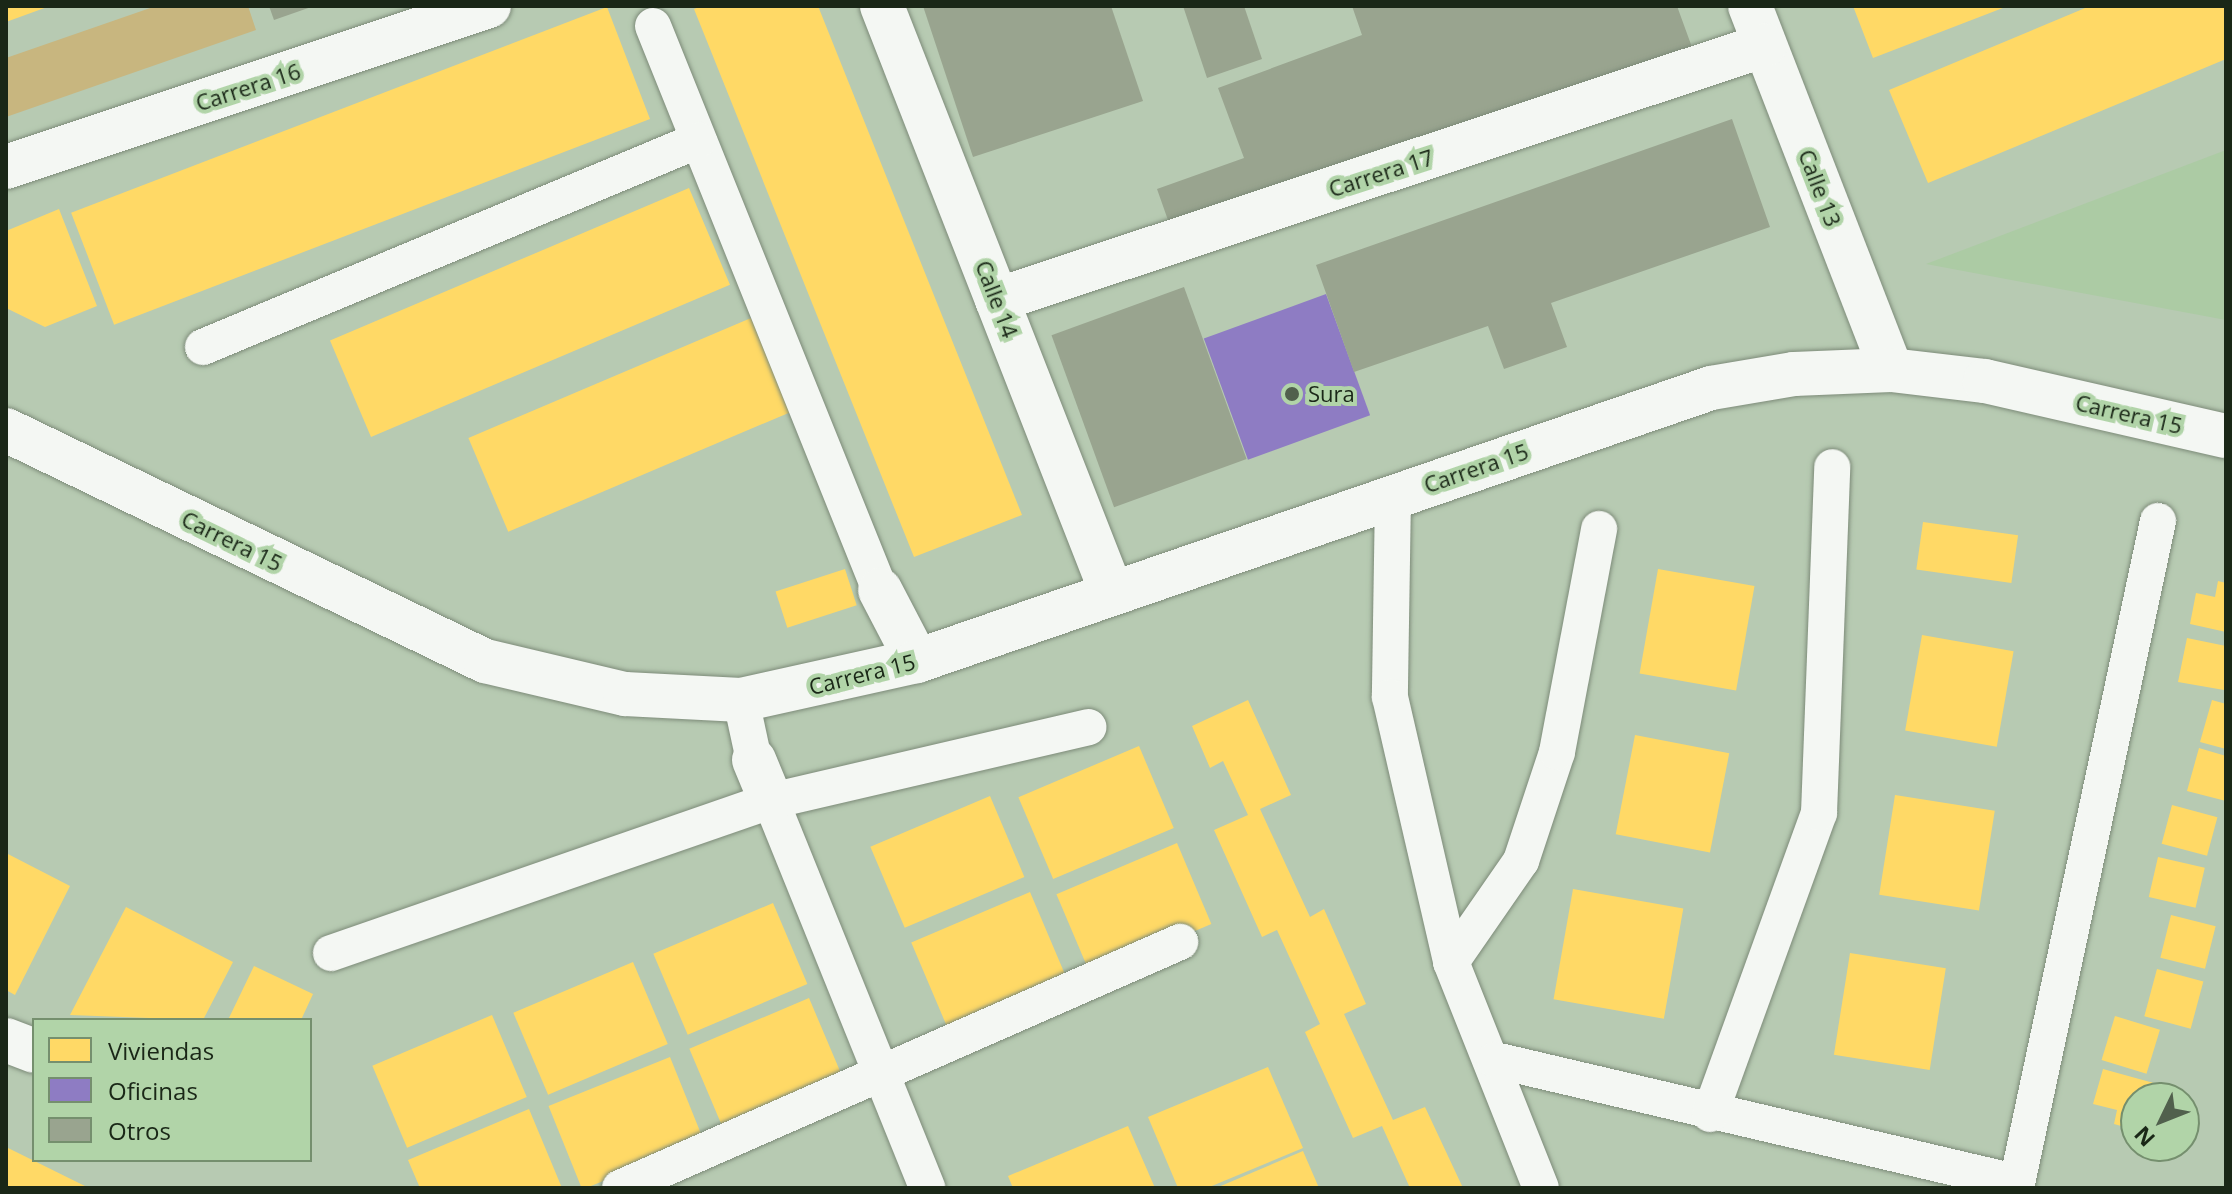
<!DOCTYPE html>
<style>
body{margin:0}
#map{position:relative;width:2232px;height:1194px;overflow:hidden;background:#b7cab2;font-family:"Open Sans",sans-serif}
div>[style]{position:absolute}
.built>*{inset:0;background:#accba4}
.green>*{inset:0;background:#c8b67f}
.homes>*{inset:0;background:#ffd966;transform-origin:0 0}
.offices>*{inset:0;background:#8e7cc3;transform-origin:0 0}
.building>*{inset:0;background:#99a48f;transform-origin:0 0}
.roads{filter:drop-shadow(0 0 2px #7d8b79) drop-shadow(0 0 2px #7d8b79)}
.lane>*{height:36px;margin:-18px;padding:0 18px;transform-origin:18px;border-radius:18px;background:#f4f7f3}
.street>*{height:44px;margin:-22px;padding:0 22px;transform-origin:22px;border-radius:22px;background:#f4f7f3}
.secondary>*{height:44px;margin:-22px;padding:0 22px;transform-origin:22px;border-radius:22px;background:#f4f7f3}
.dots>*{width:22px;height:22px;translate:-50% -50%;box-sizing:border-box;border:4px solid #b1d4a8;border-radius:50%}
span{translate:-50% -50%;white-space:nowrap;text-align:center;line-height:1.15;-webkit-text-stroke:8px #b1d4a8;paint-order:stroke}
.street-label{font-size:22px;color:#1a2717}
.poi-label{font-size:22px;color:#1a2717}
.left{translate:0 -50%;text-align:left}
.frame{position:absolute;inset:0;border:8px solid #1a2717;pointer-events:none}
.legend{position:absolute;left:32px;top:1018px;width:280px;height:144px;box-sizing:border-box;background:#b1d4a8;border:2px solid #758f6e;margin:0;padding:10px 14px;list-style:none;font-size:24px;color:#1a2717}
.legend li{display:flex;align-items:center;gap:16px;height:40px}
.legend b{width:40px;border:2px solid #758f6e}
.north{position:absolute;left:2120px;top:1082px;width:80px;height:80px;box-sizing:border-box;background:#b1d4a8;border:2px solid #758f6e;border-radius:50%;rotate:227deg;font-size:22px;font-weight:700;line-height:32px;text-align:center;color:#1a2717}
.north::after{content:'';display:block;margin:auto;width:28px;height:36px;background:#51604d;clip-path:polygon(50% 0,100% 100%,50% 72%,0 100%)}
</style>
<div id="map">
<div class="built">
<i style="clip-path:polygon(2226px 150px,2226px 320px,1926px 264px)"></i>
</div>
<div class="green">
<i style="clip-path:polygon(156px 6px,248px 6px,256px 30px,6px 117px,6px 58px)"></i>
</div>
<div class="homes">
<i style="clip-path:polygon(6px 6px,50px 6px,6px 22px)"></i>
<i style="clip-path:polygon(702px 6px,818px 6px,1022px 515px,914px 557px,694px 9px)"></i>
<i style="clip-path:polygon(1853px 6px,2008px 6px,1873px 58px)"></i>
<i style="clip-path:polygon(2090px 6px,2226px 6px,2226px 59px,1928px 183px,1889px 90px)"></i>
<i style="left:607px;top:7px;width:120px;height:574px;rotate:69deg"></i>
<i style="left:689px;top:188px;width:105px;height:390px;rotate:67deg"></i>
<i style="clip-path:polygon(59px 209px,97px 306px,45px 327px,6px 308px,6px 231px)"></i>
<i style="left:751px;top:318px;width:102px;height:307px;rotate:67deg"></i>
<i style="left:1923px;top:522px;width:96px;height:48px;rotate:8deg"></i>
<i style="left:845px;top:569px;width:38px;height:73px;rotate:72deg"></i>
<i style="left:1658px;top:569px;width:98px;height:106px;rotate:10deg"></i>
<i style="clip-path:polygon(2218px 581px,2226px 583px,2226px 632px,2190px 624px,2196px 593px,2215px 597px)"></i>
<i style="left:1922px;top:635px;width:93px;height:97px;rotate:10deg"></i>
<i style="clip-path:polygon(2187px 638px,2226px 646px,2224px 690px,2178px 682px)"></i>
<i style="clip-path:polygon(1248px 700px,1291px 795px,1260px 809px,1310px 917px,1324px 909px,1366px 1004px,1344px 1014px,1393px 1120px,1425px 1107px,1463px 1188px,1410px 1188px,1382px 1126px,1353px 1138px,1305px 1032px,1320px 1024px,1299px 978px,1277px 930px,1262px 937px,1214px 830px,1248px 815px,1223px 761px,1210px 768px,1192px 726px)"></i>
<i style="clip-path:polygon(2212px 700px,2226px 704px,2226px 749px,2200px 742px)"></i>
<i style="left:1635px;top:735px;width:96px;height:101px;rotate:11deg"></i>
<i style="left:1139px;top:746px;width:89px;height:131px;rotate:67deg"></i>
<i style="clip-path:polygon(2199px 748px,2226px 756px,2226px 801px,2187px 791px)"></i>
<i style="left:1895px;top:795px;width:101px;height:101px;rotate:9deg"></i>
<i style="left:990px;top:796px;width:88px;height:130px;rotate:67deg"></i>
<i style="left:2172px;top:805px;width:47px;height:40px;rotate:15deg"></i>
<i style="left:1177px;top:843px;width:88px;height:131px;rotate:67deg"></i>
<i style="clip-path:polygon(6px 853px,70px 886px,15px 995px,6px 990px)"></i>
<i style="left:2158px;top:857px;width:48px;height:41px;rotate:13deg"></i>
<i style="left:1573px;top:889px;width:112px;height:112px;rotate:10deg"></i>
<i style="left:1030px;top:892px;width:90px;height:129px;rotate:67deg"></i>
<i style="left:773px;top:903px;width:88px;height:130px;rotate:67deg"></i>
<i style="clip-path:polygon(126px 907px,233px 962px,203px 1020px,70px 1015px)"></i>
<i style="left:2171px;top:915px;width:46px;height:44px;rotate:14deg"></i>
<i style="left:1850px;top:953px;width:97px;height:103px;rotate:9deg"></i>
<i style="left:633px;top:962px;width:89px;height:130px;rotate:67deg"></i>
<i style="clip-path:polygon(254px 966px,313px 994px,301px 1020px,228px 1020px)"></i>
<i style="left:2157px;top:969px;width:48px;height:49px;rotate:15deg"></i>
<i style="left:809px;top:998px;width:89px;height:130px;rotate:67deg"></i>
<i style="left:492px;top:1015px;width:89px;height:130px;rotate:67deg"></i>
<i style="left:2115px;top:1016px;width:47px;height:46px;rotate:17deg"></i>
<i style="left:670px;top:1057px;width:90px;height:131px;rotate:68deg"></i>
<i style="clip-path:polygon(1268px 1067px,1303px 1148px,1207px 1188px,1178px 1188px,1148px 1117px)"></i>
<i style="clip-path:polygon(2103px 1069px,2179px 1090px,2177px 1098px,2136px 1098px,2136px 1130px,2114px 1124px,2117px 1110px,2093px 1104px)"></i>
<i style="clip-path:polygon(529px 1109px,562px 1188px,420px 1188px,408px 1160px)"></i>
<i style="clip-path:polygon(1128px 1126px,1155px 1188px,1013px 1188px,1008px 1176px)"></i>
<i style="clip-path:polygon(6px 1147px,89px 1188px,6px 1188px)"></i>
<i style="clip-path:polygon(1303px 1151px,1319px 1188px,1216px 1188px)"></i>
</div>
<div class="offices">
<i style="left:1326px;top:294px;width:129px;height:130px;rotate:70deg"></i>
</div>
<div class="building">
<i style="clip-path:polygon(269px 6px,314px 6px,274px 20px)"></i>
<i style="clip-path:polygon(923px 6px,1111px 6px,1143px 101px,973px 157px)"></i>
<i style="clip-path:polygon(1183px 6px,1244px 6px,1262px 59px,1207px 78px)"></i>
<i style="clip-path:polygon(1352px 6px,1677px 6px,1693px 50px,1175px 240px,1157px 189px,1244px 158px,1218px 88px,1362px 35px)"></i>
<i style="clip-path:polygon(1732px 119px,1770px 227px,1551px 303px,1567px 347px,1504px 369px,1488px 326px,1354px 372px,1316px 265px)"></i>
<i style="left:1184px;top:287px;width:183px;height:141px;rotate:70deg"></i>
</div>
<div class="roads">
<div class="lane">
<i style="left:653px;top:26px;width:608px;rotate:68.08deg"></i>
<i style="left:203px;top:347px;width:537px;rotate:-22.65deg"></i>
<i style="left:1393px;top:496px;width:201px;rotate:90.9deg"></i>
<i style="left:1390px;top:697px;width:272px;rotate:77deg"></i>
<i style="left:1451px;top:962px;width:243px;rotate:68.3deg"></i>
<i style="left:741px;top:700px;width:61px;rotate:77.8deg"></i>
<i style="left:771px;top:801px;width:417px;rotate:68deg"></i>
<i style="left:331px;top:953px;width:466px;rotate:-19.1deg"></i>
<i style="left:771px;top:801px;width:326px;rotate:-13.1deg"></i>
<i style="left:1451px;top:962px;width:123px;rotate:-55.3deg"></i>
<i style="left:1521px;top:861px;width:115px;rotate:-71.7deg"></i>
<i style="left:1557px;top:752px;width:227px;rotate:-79.3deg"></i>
<i style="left:1495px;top:1060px;width:534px;rotate:13.2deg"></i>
<i style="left:1710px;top:1114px;width:320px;rotate:-70.1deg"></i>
<i style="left:1819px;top:813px;width:346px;rotate:-87.8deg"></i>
<i style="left:620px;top:1188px;width:612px;rotate:-23.72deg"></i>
<i style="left:2016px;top:1188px;width:682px;rotate:-77.98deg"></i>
</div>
<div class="street">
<i style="left:882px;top:6px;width:628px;rotate:68.62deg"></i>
<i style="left:1750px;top:6px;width:390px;rotate:68.8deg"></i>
<i style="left:6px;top:167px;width:509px;rotate:-18.43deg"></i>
<i style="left:997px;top:300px;width:809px;rotate:-18.37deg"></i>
<i style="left:880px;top:590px;width:80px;rotate:62.5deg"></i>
<i style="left:754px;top:760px;width:44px;rotate:67.5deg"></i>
<i style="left:6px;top:1040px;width:30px;rotate:21deg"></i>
</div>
<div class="secondary">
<i style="left:6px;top:430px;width:532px;rotate:25.75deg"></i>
<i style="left:485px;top:661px;width:144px;rotate:13.3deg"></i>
<i style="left:625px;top:694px;width:116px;rotate:3deg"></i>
<i style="left:741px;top:700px;width:180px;rotate:-12.5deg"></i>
<i style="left:917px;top:661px;width:840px;rotate:-18.97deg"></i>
<i style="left:1711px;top:388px;width:84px;rotate:-9.6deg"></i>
<i style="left:1794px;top:374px;width:97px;rotate:-2.4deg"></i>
<i style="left:1891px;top:370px;width:95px;rotate:6.7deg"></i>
<i style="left:1985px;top:381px;width:247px;rotate:12.9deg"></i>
</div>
</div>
<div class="dots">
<i style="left:1292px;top:394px;background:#51604d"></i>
</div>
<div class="street-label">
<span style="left:248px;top:87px;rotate:-18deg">Carrera 16</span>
<span style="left:1381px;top:173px;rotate:-18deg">Carrera 17</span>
<span style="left:1820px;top:188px;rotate:69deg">Calle 13</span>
<span style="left:997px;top:299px;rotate:69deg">Calle 14</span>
<span style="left:2129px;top:414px;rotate:13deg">Carrera 15</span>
<span style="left:1476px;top:468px;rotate:-19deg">Carrera 15</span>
<span style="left:232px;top:541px;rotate:26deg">Carrera 15</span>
<span style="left:862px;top:674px;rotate:-14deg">Carrera 15</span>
</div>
<div class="poi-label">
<span class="left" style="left:1308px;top:394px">Sura</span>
</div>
<div class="frame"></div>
<ul class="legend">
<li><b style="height:22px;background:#ffd966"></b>Viviendas</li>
<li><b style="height:22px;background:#8e7cc3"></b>Oficinas</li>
<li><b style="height:22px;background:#99a48f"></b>Otros</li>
</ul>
<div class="north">N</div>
</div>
